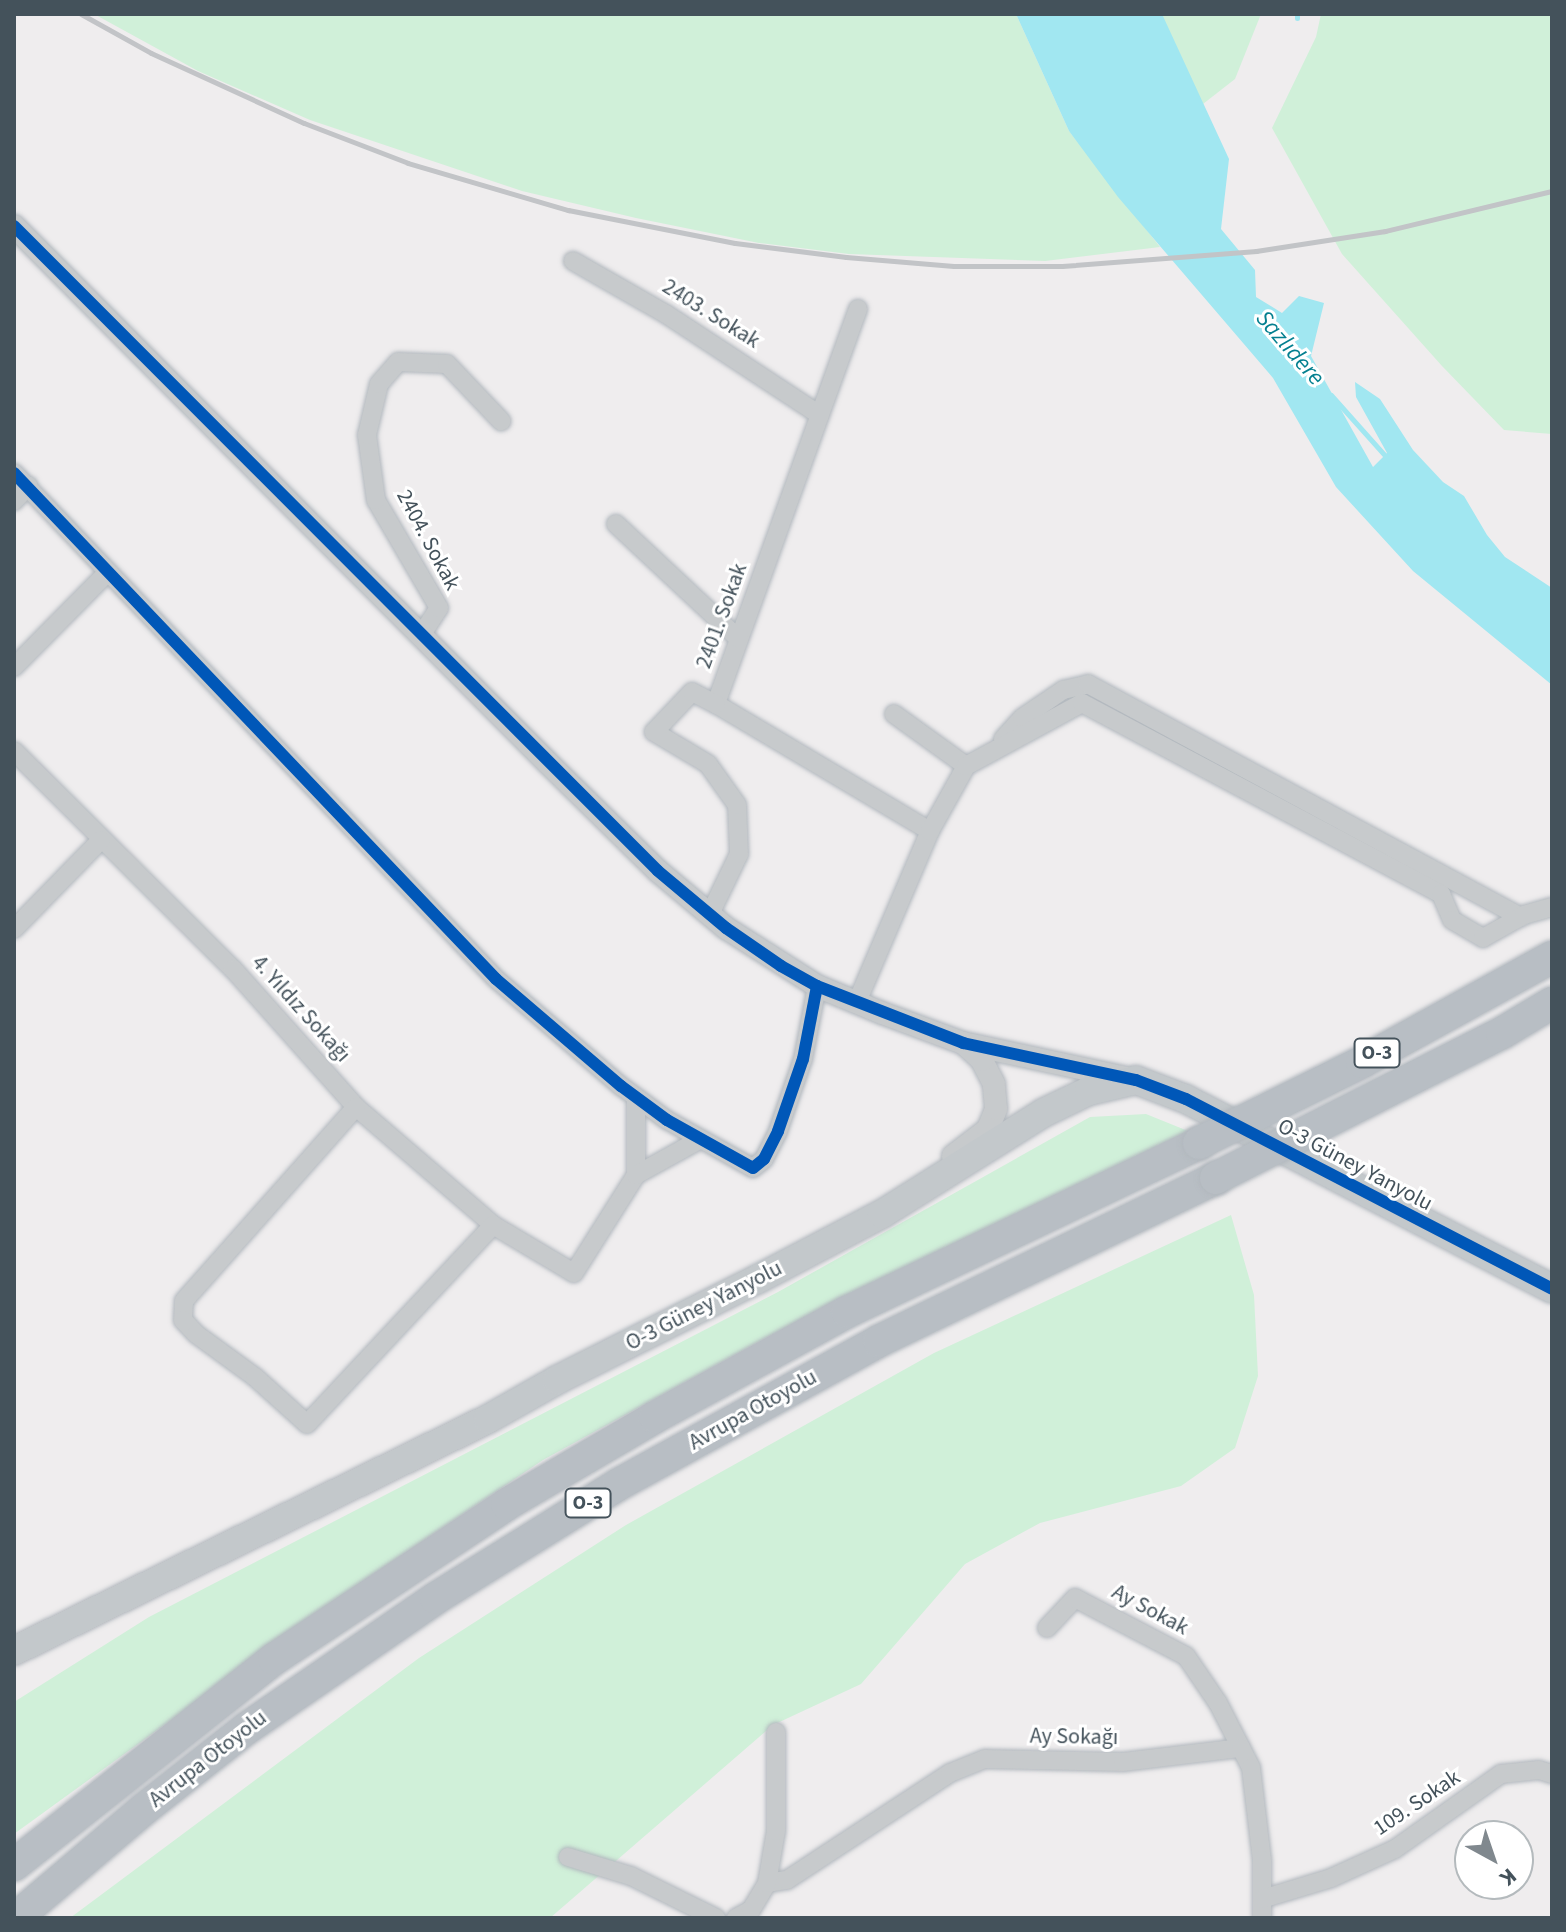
<!DOCTYPE html>
<meta charset="utf-8">
<style>
body{margin:0}
#map{position:relative;width:1566px;height:1932px;overflow:hidden;background:#efedee;font-family:"Source Sans 3",sans-serif}
div>[style]{position:absolute}
.green>*{inset:0;background:#d0f0d9}
.water>*{inset:0;background:#a1e7f1}
.stream>*{height:5px;margin:-2.5px;padding:0 2.5px;transform-origin:2.5px;border-radius:2.5px;background:#a1e7f1}
.roads{filter:drop-shadow(0 0 2px #b2b8be) drop-shadow(0 0 2px #b2b8be)}
.minor>*{height:18px;margin:-9px;padding:0 9px;transform-origin:9px;border-radius:9px;background:#c7cacc}
.tertiary>*{height:22px;margin:-11px;padding:0 11px;transform-origin:11px;border-radius:11px;background:#c7cacc}
.primary>*{height:28px;margin:-14px;padding:0 14px;transform-origin:14px;border-radius:14px;background:#c3c8cb}
.motorway>*{height:32px;margin:-16px;padding:0 16px;transform-origin:16px;border-radius:16px;background:#b8bec4}
.rail>*{height:5px;margin:-2.5px;padding:0 2.5px;transform-origin:2.5px;border-radius:2.5px;background:#c2c4c7}
.bridges{filter:drop-shadow(0 0 2px #b2b8be) drop-shadow(0 0 2px #b2b8be)}
.motorway-bridge>*{height:32px;margin:-16px;padding:0 16px;transform-origin:16px;border-radius:16px;background:#b8bec4}
.cycleway>*{height:12px;margin:-6px;padding:0 6px;transform-origin:6px;border-radius:6px;background:#0057b8}
span{translate:-50% -50%;white-space:nowrap;text-align:center;line-height:1.15;-webkit-text-stroke:6px #fff;paint-order:stroke}
.shield-label span{padding:2px 6px;background:#fff;border:2px solid;border-radius:6px;-webkit-text-stroke-width:0}
.shield-label{font-size:20px;color:#44525b;font-weight:700}
.street-label{font-size:22px;color:#44525b}
.water-label{font-size:24px;color:#058090;font-style:italic}
.frame{position:absolute;inset:0;border:16px solid #44525b;pointer-events:none}
.north{position:absolute;left:1454px;top:1820px;width:80px;height:80px;box-sizing:border-box;background:#fff;border:2px solid #b4babd;border-radius:50%;rotate:140deg;font-size:22px;font-weight:700;line-height:32px;text-align:center;color:#44525b}
.north::after{content:'';display:block;margin:auto;width:28px;height:36px;background:#80888e;clip-path:polygon(50% 0,100% 100%,50% 72%,0 100%)}
</style>
<div id="map">
<div class="green">
<i style="clip-path:polygon(94px 14px,1016px 14px,1069px 131px,1160px 247px,1045px 261px,849px 254px,759px 243px,636px 218px,522px 191px,310px 120px,198px 71px)"></i>
<i style="clip-path:polygon(1161px 14px,1261px 14px,1235px 79px,1203px 104px)"></i>
<i style="clip-path:polygon(1321px 14px,1552px 14px,1552px 434px,1504px 430px,1442px 366px,1342px 254px,1272px 128px,1316px 37px)"></i>
<i style="clip-path:polygon(1146px 1114px,1188px 1131px,769px 1336px,543px 1460px,360px 1583px,14px 1834px,14px 1702px,149px 1617px,778px 1292px,1090px 1117px)"></i>
<i style="clip-path:polygon(1231px 1215px,1254px 1295px,1258px 1376px,1235px 1448px,1181px 1486px,1040px 1523px,965px 1564px,861px 1684px,773px 1725px,550px 1918px,70px 1918px,419px 1658px,626px 1525px,934px 1353px)"></i>
</div>
<div class="water">
<i style="clip-path:polygon(1016px 14px,1162px 14px,1229px 159px,1221px 229px,1255px 270px,1256px 297px,1282px 313px,1299px 296px,1324px 303px,1311px 356px,1373px 467px,1387px 453px,1356px 397px,1355px 382px,1380px 399px,1413px 450px,1443px 482px,1464px 496px,1487px 535px,1505px 557px,1552px 588px,1552px 685px,1413px 571px,1336px 487px,1273px 378px,1118px 197px,1069px 131px)"></i>
</div>
<div class="stream">
<i style="left:1297px;top:18px;width:4px;rotate:-90deg"></i>
<i style="left:1331px;top:395px;width:86px;rotate:48.3deg"></i>
</div>
<div class="roads">
<div class="minor">
<i style="left:573px;top:261px;width:107px;rotate:29.7deg"></i>
<i style="left:666px;top:314px;width:184px;rotate:33.3deg"></i>
<i style="left:858px;top:309px;width:420px;rotate:109.8deg"></i>
<i style="left:716px;top:704px;width:249px;rotate:30.7deg"></i>
<i style="left:14px;top:473px;width:699px;rotate:46.39deg"></i>
<i style="left:496px;top:979px;width:165px;rotate:40.6deg"></i>
<i style="left:621px;top:1086px;width:57px;rotate:36.5deg"></i>
<i style="left:667px;top:1120px;width:98px;rotate:29.2deg"></i>
<i style="left:753px;top:1168px;width:14px;rotate:-39deg"></i>
<i style="left:764px;top:1159px;width:31px;rotate:-63deg"></i>
<i style="left:778px;top:1131px;width:76px;rotate:-70.9deg"></i>
<i style="left:803px;top:1059px;width:74px;rotate:-79.1deg"></i>
<i style="left:14px;top:501px;width:21px;rotate:-47deg"></i>
<i style="left:616px;top:524px;width:168px;rotate:43.1deg"></i>
<i style="left:422px;top:634px;width:31px;rotate:-57deg"></i>
<i style="left:439px;top:608px;width:125px;rotate:-120.3deg"></i>
<i style="left:376px;top:500px;width:66px;rotate:-97.9deg"></i>
<i style="left:367px;top:435px;width:52px;rotate:-76.8deg"></i>
<i style="left:379px;top:384px;width:29px;rotate:-49deg"></i>
<i style="left:398px;top:362px;width:49px;rotate:2.3deg"></i>
<i style="left:447px;top:364px;width:79px;rotate:46.5deg"></i>
<i style="left:14px;top:667px;width:132px;rotate:-45.3deg"></i>
<i style="left:894px;top:714px;width:89px;rotate:35.8deg"></i>
<i style="left:1003px;top:739px;width:28px;rotate:-48deg"></i>
<i style="left:1022px;top:718px;width:50px;rotate:-34.3deg"></i>
<i style="left:1063px;top:690px;width:26px;rotate:-13deg"></i>
<i style="left:1088px;top:684px;width:492px;rotate:28.3deg"></i>
<i style="left:14px;top:751px;width:309px;rotate:44.9deg"></i>
<i style="left:233px;top:969px;width:185px;rotate:48.3deg"></i>
<i style="left:356px;top:1107px;width:181px;rotate:40.7deg"></i>
<i style="left:493px;top:1225px;width:94px;rotate:30.7deg"></i>
<i style="left:574px;top:1273px;width:116px;rotate:-57.7deg"></i>
<i style="left:636px;top:1175px;width:77px;rotate:-90deg"></i>
<i style="left:710px;top:914px;width:67px;rotate:-64.2deg"></i>
<i style="left:739px;top:854px;width:49px;rotate:-92.3deg"></i>
<i style="left:737px;top:805px;width:50px;rotate:-125.3deg"></i>
<i style="left:708px;top:764px;width:63px;rotate:-149.3deg"></i>
<i style="left:654px;top:732px;width:55px;rotate:-46.5deg"></i>
<i style="left:692px;top:692px;width:27px;rotate:27deg"></i>
<i style="left:14px;top:929px;width:124px;rotate:-45.7deg"></i>
<i style="left:857px;top:1002px;width:186px;rotate:-66.9deg"></i>
<i style="left:930px;top:831px;width:74px;rotate:-61deg"></i>
<i style="left:966px;top:766px;width:132px;rotate:-28.5deg"></i>
<i style="left:1082px;top:703px;width:407px;rotate:28deg"></i>
<i style="left:1441px;top:894px;width:28px;rotate:67deg"></i>
<i style="left:1452px;top:920px;width:36px;rotate:30deg"></i>
<i style="left:1483px;top:938px;width:47px;rotate:-29.3deg"></i>
<i style="left:1524px;top:915px;width:29px;rotate:-16deg"></i>
<i style="left:356px;top:1107px;width:259px;rotate:131.6deg"></i>
<i style="left:184px;top:1301px;width:19px;rotate:93deg"></i>
<i style="left:183px;top:1320px;width:19px;rotate:47deg"></i>
<i style="left:196px;top:1334px;width:73px;rotate:36.1deg"></i>
<i style="left:255px;top:1377px;width:70px;rotate:42.1deg"></i>
<i style="left:307px;top:1424px;width:272px;rotate:-46.9deg"></i>
<i style="left:636px;top:1175px;width:74px;rotate:-29deg"></i>
<i style="left:1047px;top:1628px;width:41px;rotate:-47deg"></i>
<i style="left:1075px;top:1598px;width:125px;rotate:27.6deg"></i>
<i style="left:1186px;top:1656px;width:57px;rotate:55.8deg"></i>
<i style="left:1218px;top:1703px;width:51px;rotate:62.9deg"></i>
<i style="left:568px;top:1857px;width:66px;rotate:16.8deg"></i>
<i style="left:631px;top:1876px;width:95px;rotate:26.3deg"></i>
<i style="left:767px;top:1883px;width:20px;rotate:-9deg"></i>
<i style="left:787px;top:1880px;width:195px;rotate:-33.3deg"></i>
<i style="left:950px;top:1773px;width:38px;rotate:-22deg"></i>
<i style="left:985px;top:1759px;width:138px;rotate:1.2deg"></i>
<i style="left:1123px;top:1762px;width:119px;rotate:-6.8deg"></i>
<i style="left:1241px;top:1748px;width:22px;rotate:63deg"></i>
<i style="left:1251px;top:1768px;width:93px;rotate:83.2deg"></i>
<i style="left:1262px;top:1860px;width:58px;rotate:90deg"></i>
<i style="left:1262px;top:1899px;width:72px;rotate:-16.9deg"></i>
<i style="left:1331px;top:1878px;width:70px;rotate:-24.4deg"></i>
<i style="left:1395px;top:1849px;width:130px;rotate:-35.3deg"></i>
<i style="left:1501px;top:1774px;width:38px;rotate:-6deg"></i>
<i style="left:1539px;top:1770px;width:14px;rotate:17deg"></i>
<i style="left:736px;top:1918px;width:17px;rotate:-28deg"></i>
<i style="left:751px;top:1910px;width:31px;rotate:-59deg"></i>
<i style="left:767px;top:1883px;width:53px;rotate:-80.2deg"></i>
<i style="left:776px;top:1831px;width:99px;rotate:-90deg"></i>
</div>
<div class="tertiary">
<i style="left:14px;top:226px;width:756px;rotate:45.16deg"></i>
<i style="left:547px;top:762px;width:156px;rotate:44.5deg"></i>
<i style="left:658px;top:871px;width:89px;rotate:40deg"></i>
<i style="left:726px;top:928px;width:108px;rotate:32.5deg"></i>
<i style="left:817px;top:986px;width:70px;rotate:22.6deg"></i>
<i style="left:882px;top:1013px;width:86px;rotate:20.3deg"></i>
<i style="left:963px;top:1043px;width:172px;rotate:12.1deg"></i>
<i style="left:953px;top:1156px;width:44px;rotate:-37.6deg"></i>
<i style="left:988px;top:1129px;width:22px;rotate:-68deg"></i>
<i style="left:996px;top:1109px;width:25px;rotate:-95deg"></i>
<i style="left:994px;top:1084px;width:27px;rotate:-117deg"></i>
<i style="left:982px;top:1060px;width:24px;rotate:-138deg"></i>
</div>
<div class="primary">
<i style="left:14px;top:1651px;width:528px;rotate:-26.08deg"></i>
<i style="left:488px;top:1419px;width:79px;rotate:-29.5deg"></i>
<i style="left:557px;top:1380px;width:225px;rotate:-26.7deg"></i>
<i style="left:758px;top:1279px;width:140px;rotate:-27.7deg"></i>
<i style="left:882px;top:1214px;width:190px;rotate:-32.1deg"></i>
<i style="left:1043px;top:1113px;width:51px;rotate:-25.6deg"></i>
<i style="left:1089px;top:1091px;width:48px;rotate:-13.2deg"></i>
<i style="left:1136px;top:1080px;width:53px;rotate:20.8deg"></i>
<i style="left:1186px;top:1099px;width:412px;rotate:27.4deg"></i>
</div>
<div class="motorway">
<i style="left:14px;top:1865px;width:332px;rotate:-38.4deg"></i>
<i style="left:274px;top:1659px;width:280px;rotate:-33.6deg"></i>
<i style="left:507px;top:1504px;width:172px;rotate:-30.4deg"></i>
<i style="left:655px;top:1417px;width:219px;rotate:-28.7deg"></i>
<i style="left:847px;top:1312px;width:390px;rotate:-25.6deg"></i>
<i style="left:16px;top:1918px;width:168px;rotate:-40.4deg"></i>
<i style="left:144px;top:1809px;width:131px;rotate:-38.2deg"></i>
<i style="left:247px;top:1728px;width:229px;rotate:-34.5deg"></i>
<i style="left:436px;top:1598px;width:216px;rotate:-31.9deg"></i>
<i style="left:619px;top:1484px;width:297px;rotate:-28.8deg"></i>
<i style="left:879px;top:1341px;width:374px;rotate:-25.8deg"></i>
</div>
</div>
<div class="rail">
<i style="left:81px;top:14px;width:80px;rotate:29.1deg"></i>
<i style="left:151px;top:53px;width:168px;rotate:24.6deg"></i>
<i style="left:304px;top:123px;width:111px;rotate:21deg"></i>
<i style="left:408px;top:163px;width:167px;rotate:16.4deg"></i>
<i style="left:568px;top:210px;width:170px;rotate:11.2deg"></i>
<i style="left:735px;top:243px;width:112px;rotate:7.2deg"></i>
<i style="left:846px;top:257px;width:108px;rotate:4.8deg"></i>
<i style="left:954px;top:266px;width:108px"></i>
<i style="left:1062px;top:266px;width:195px;rotate:-4.4deg"></i>
<i style="left:1256px;top:251px;width:131px;rotate:-8.8deg"></i>
<i style="left:1385px;top:231px;width:172px;rotate:-13.5deg"></i>
</div>
<div class="bridges">
<div class="motorway-bridge">
<i style="left:1199px;top:1143px;width:182px;rotate:-26.4deg"></i>
<i style="left:1362px;top:1062px;width:217px;rotate:-28.9deg"></i>
<i style="left:1216px;top:1178px;width:321px;rotate:-26.9deg"></i>
<i style="left:1502px;top:1033px;width:58px;rotate:-31deg"></i>
</div>
</div>
<div class="cycleway">
<i style="left:14px;top:226px;width:911px;rotate:45.04deg"></i>
<i style="left:658px;top:871px;width:89px;rotate:40deg"></i>
<i style="left:726px;top:928px;width:67px;rotate:34.6deg"></i>
<i style="left:781px;top:966px;width:41px;rotate:29.1deg"></i>
<i style="left:817px;top:986px;width:157px;rotate:21.3deg"></i>
<i style="left:963px;top:1043px;width:177px;rotate:12.1deg"></i>
<i style="left:1136px;top:1080px;width:53px;rotate:20.8deg"></i>
<i style="left:1186px;top:1099px;width:412px;rotate:27.4deg"></i>
<i style="left:14px;top:473px;width:699px;rotate:46.39deg"></i>
<i style="left:496px;top:979px;width:165px;rotate:40.6deg"></i>
<i style="left:621px;top:1086px;width:57px;rotate:36.5deg"></i>
<i style="left:667px;top:1120px;width:98px;rotate:29.2deg"></i>
<i style="left:753px;top:1168px;width:14px;rotate:-39deg"></i>
<i style="left:764px;top:1159px;width:31px;rotate:-63deg"></i>
<i style="left:778px;top:1131px;width:76px;rotate:-70.9deg"></i>
<i style="left:803px;top:1059px;width:74px;rotate:-79.1deg"></i>
</div>
<div class="shield-label">
<span style="left:1377px;top:1053px">O-3</span>
<span style="left:588px;top:1503px">O-3</span>
</div>
<div class="street-label">
<span style="left:711px;top:314px;rotate:32deg">2403. Sokak</span>
<span style="left:428px;top:540px;rotate:62deg">2404. Sokak</span>
<span style="left:722px;top:616px;rotate:-70deg">2401. Sokak</span>
<span style="left:301px;top:1009px;rotate:48deg">4. Yıldız Sokağı</span>
<span style="left:1355px;top:1165px;rotate:28deg">O-3 Güney Yanyolu</span>
<span style="left:704px;top:1306px;rotate:-27deg">O-3 Güney Yanyolu</span>
<span style="left:753px;top:1410px;rotate:-29deg">Avrupa Otoyolu</span>
<span style="left:1150px;top:1610px;rotate:28deg">Ay Sokak</span>
<span style="left:1074px;top:1737px;rotate:1deg">Ay Sokağı</span>
<span style="left:208px;top:1759px;rotate:-38deg">Avrupa Otoyolu</span>
<span style="left:1417px;top:1803px;rotate:-34deg">109. Sokak</span>
</div>
<div class="water-label">
<span style="left:1290px;top:348px;rotate:49deg">Sazlıdere</span>
</div>
<div class="frame"></div>
<div class="north">K</div>
</div>
